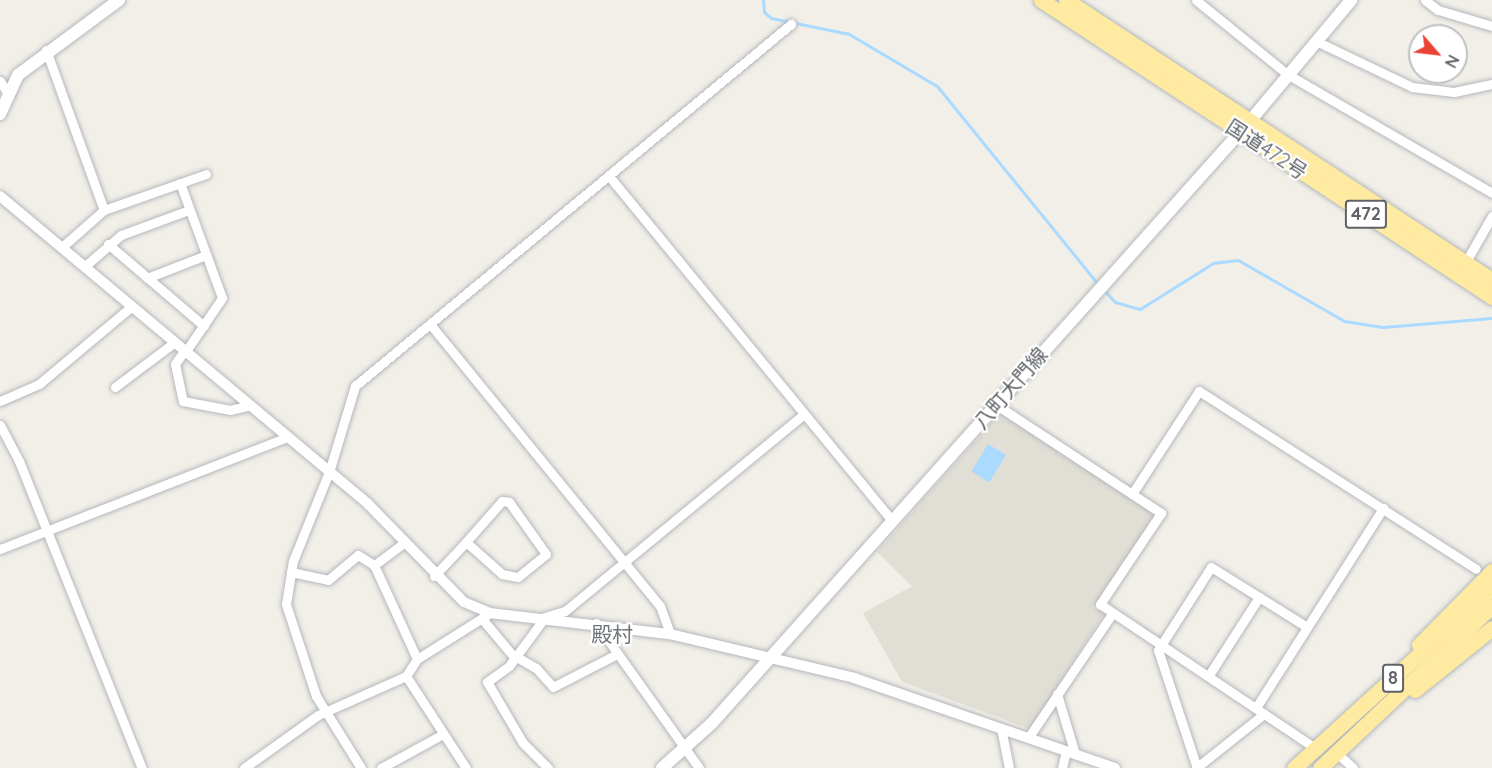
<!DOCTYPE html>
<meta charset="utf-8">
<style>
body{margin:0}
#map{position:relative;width:1492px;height:768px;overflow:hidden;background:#f1efe8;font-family:Quicksand,"Noto Sans JP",sans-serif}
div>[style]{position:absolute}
.education>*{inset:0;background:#e1ded6}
.water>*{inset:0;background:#aadaff;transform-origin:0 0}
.stream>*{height:3px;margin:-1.5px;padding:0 1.5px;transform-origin:1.5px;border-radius:1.5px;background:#aadaff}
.roads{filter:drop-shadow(0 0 2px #b5b8bc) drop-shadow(0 0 2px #b5b8bc)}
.minor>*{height:9px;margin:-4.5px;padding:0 4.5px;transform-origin:4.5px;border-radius:4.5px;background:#fff}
.tertiary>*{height:10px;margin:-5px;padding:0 5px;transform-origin:5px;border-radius:5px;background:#fff}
.secondary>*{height:12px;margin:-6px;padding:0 6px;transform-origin:6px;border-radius:6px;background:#fff}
.trunk>*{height:15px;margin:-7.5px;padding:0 7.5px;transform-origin:7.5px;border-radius:7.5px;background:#feeaa1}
span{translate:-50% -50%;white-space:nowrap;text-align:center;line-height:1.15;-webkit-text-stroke:4.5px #fff;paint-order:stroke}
.shield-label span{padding:2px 4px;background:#fff;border:2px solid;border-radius:4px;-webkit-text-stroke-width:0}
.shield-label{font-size:18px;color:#5f6368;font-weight:700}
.street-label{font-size:20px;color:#5f6368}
.neighbourhood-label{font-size:21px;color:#70757a}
.north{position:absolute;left:1408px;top:24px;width:60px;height:60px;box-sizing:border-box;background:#fff;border:2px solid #bfc1c3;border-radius:50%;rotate:118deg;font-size:16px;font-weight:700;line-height:24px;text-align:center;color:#5f6368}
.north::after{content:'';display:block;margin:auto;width:21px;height:27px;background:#ea4335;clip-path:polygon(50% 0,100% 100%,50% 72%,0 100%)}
</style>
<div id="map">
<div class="education">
<i style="clip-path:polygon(1000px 413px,1156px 515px,1093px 607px,1104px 614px,1030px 729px,902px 682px,863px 613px,912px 586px,877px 552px)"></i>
</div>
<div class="water">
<i style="left:988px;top:444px;width:21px;height:32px;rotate:31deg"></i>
</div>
<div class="stream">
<i style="left:763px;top:0;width:12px;rotate:85deg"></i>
<i style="left:764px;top:12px;width:9px;rotate:41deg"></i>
<i style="left:771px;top:18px;width:80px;rotate:11.6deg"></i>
<i style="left:849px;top:34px;width:102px;rotate:30.6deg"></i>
<i style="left:937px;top:86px;width:257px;rotate:50.9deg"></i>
<i style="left:1103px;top:289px;width:18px;rotate:47deg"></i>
<i style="left:1115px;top:302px;width:26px;rotate:16deg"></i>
<i style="left:1140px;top:309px;width:86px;rotate:-32.2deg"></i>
<i style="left:1213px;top:263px;width:25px;rotate:-7deg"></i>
<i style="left:1238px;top:260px;width:122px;rotate:29.9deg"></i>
<i style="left:1344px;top:321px;width:39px;rotate:9deg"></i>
<i style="left:1383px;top:327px;width:109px;rotate:-4.7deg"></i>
</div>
<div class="roads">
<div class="minor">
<i style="left:1196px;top:0;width:117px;rotate:39.1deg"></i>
<i style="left:1287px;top:74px;width:237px;rotate:30.1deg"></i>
<i style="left:1425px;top:0;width:16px;rotate:38deg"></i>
<i style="left:1438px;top:10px;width:56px;rotate:16.5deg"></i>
<i style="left:1316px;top:41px;width:106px;rotate:25.6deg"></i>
<i style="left:1412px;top:87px;width:42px;rotate:6.8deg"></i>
<i style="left:1454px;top:92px;width:39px;rotate:-12deg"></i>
<i style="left:46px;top:50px;width:170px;rotate:70.1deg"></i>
<i style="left:0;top:81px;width:13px;rotate:58deg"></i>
<i style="left:609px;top:176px;width:446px;rotate:50.6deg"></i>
<i style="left:180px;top:183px;width:122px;rotate:69.9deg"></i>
<i style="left:222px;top:298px;width:64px;rotate:124.2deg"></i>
<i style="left:108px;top:244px;width:126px;rotate:40.5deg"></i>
<i style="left:62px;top:247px;width:56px;rotate:-41.4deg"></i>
<i style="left:104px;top:210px;width:108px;rotate:-19.4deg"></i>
<i style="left:1465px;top:263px;width:54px;rotate:-60.1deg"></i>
<i style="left:85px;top:266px;width:48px;rotate:-40.7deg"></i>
<i style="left:121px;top:235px;width:72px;rotate:-20.2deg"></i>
<i style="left:147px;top:278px;width:63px;rotate:-21.3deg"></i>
<i style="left:430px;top:324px;width:364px;rotate:50.8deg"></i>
<i style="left:660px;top:606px;width:30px;rotate:70deg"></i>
<i style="left:185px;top:350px;width:17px;rotate:126deg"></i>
<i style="left:175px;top:364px;width:38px;rotate:78deg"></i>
<i style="left:183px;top:401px;width:48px;rotate:10.8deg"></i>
<i style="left:230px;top:410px;width:18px;rotate:-13deg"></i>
<i style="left:115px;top:387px;width:75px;rotate:-36.9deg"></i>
<i style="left:0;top:401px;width:43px;rotate:-23.6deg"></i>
<i style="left:39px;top:384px;width:121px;rotate:-40deg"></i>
<i style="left:995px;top:404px;width:199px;rotate:33.3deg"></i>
<i style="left:1161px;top:513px;width:110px;rotate:123.8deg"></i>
<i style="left:1100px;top:604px;width:261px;rotate:33.8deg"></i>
<i style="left:0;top:425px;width:41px;rotate:62.2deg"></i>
<i style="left:19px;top:461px;width:331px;rotate:68.2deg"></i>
<i style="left:1132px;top:494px;width:123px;rotate:-57deg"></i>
<i style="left:1199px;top:391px;width:329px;rotate:32.7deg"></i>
<i style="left:405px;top:542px;width:39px;rotate:143deg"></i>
<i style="left:374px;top:565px;width:103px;rotate:65.4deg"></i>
<i style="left:0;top:549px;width:305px;rotate:-21.3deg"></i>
<i style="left:291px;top:572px;width:38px;rotate:12deg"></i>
<i style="left:328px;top:580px;width:39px;rotate:-40deg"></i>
<i style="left:358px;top:555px;width:19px;rotate:32deg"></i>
<i style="left:434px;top:576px;width:47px;rotate:-46.7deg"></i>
<i style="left:466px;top:542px;width:48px;rotate:41.6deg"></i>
<i style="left:502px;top:574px;width:16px;rotate:11deg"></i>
<i style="left:518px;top:577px;width:36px;rotate:-39deg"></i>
<i style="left:546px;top:554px;width:64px;rotate:-125.4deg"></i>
<i style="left:509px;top:502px;width:7px;rotate:-172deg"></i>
<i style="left:502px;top:501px;width:55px;rotate:131.3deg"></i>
<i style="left:483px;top:620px;width:48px;rotate:50deg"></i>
<i style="left:596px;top:623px;width:178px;rotate:54.6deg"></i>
<i style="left:515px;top:656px;width:24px;rotate:30deg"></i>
<i style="left:536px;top:668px;width:25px;rotate:48deg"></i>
<i style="left:553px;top:687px;width:72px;rotate:-27.3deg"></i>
<i style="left:1209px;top:675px;width:93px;rotate:-57.3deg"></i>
<i style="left:406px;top:676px;width:110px;rotate:56.9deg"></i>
<i style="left:1057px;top:694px;width:63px;rotate:73.3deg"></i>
<i style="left:1257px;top:706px;width:235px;rotate:-57.5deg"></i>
<i style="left:1001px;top:728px;width:41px;rotate:78.7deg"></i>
<i style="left:1028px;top:738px;width:150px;rotate:-55.9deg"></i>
<i style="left:1337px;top:753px;width:22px;rotate:43deg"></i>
<i style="left:244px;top:768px;width:91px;rotate:-35.6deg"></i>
<i style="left:318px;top:715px;width:96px;rotate:-23.9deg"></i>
<i style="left:406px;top:676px;width:20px;rotate:-57deg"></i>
<i style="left:417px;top:659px;width:86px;rotate:-32.2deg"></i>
<i style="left:361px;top:768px;width:85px;rotate:-122deg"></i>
<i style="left:316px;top:696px;width:97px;rotate:-108.1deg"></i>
<i style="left:286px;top:604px;width:44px;rotate:-80.8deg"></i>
<i style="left:293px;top:561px;width:96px;rotate:-68deg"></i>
<i style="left:329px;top:472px;width:90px;rotate:-73.2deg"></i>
<i style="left:355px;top:386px;width:567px;rotate:-39.7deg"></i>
<i style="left:381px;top:768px;width:71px;rotate:-28.7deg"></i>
<i style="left:548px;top:768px;width:35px;rotate:-135deg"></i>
<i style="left:523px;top:743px;width:71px;rotate:-120.5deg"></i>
<i style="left:487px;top:682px;width:27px;rotate:-36deg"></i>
<i style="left:509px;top:666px;width:61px;rotate:-53.7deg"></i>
<i style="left:545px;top:617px;width:21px;rotate:-17deg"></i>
<i style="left:565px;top:611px;width:310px;rotate:-39.5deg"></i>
<i style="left:1062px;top:768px;width:17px;rotate:-77deg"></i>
<i style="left:1196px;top:768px;width:87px;rotate:-38.5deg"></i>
<i style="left:1197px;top:768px;width:124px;rotate:-108.3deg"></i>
<i style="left:1158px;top:650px;width:98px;rotate:-57.4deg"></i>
<i style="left:1211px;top:567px;width:113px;rotate:32deg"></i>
</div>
<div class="tertiary">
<i style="left:0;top:196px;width:480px;rotate:39.9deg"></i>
<i style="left:368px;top:504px;width:137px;rotate:45.6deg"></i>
<i style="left:464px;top:602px;width:28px;rotate:23deg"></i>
<i style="left:490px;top:613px;width:181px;rotate:6.7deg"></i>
<i style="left:670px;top:634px;width:189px;rotate:13.4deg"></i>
<i style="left:854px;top:678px;width:276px;rotate:19deg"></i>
</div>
<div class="secondary">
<i style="left:0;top:114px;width:43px;rotate:-65.2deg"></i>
<i style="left:18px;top:75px;width:126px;rotate:-36.6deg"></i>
<i style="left:662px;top:768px;width:67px;rotate:-42deg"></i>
<i style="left:712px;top:723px;width:807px;rotate:-48.21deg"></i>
<i style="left:1250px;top:121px;width:158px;rotate:-50.1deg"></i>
</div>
<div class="trunk">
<i style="left:1041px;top:0;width:540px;rotate:33.37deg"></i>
<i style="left:1066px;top:0;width:510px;rotate:33.32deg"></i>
<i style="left:1419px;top:645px;width:104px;rotate:-45.4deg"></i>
<i style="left:1415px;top:690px;width:99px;rotate:-38.8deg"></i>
<i style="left:1294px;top:768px;width:268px;rotate:-42.3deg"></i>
<i style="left:1320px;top:768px;width:236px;rotate:-43.3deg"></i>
</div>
</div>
<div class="shield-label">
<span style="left:1366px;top:214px">472</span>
<span style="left:1393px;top:678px">8</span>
</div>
<div class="street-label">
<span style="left:1267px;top:149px;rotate:33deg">国道472号</span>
<span style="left:1010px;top:388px;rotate:-49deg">八町大門線</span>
</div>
<div class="neighbourhood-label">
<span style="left:612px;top:634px">殿村</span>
</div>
<div class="north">N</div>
</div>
